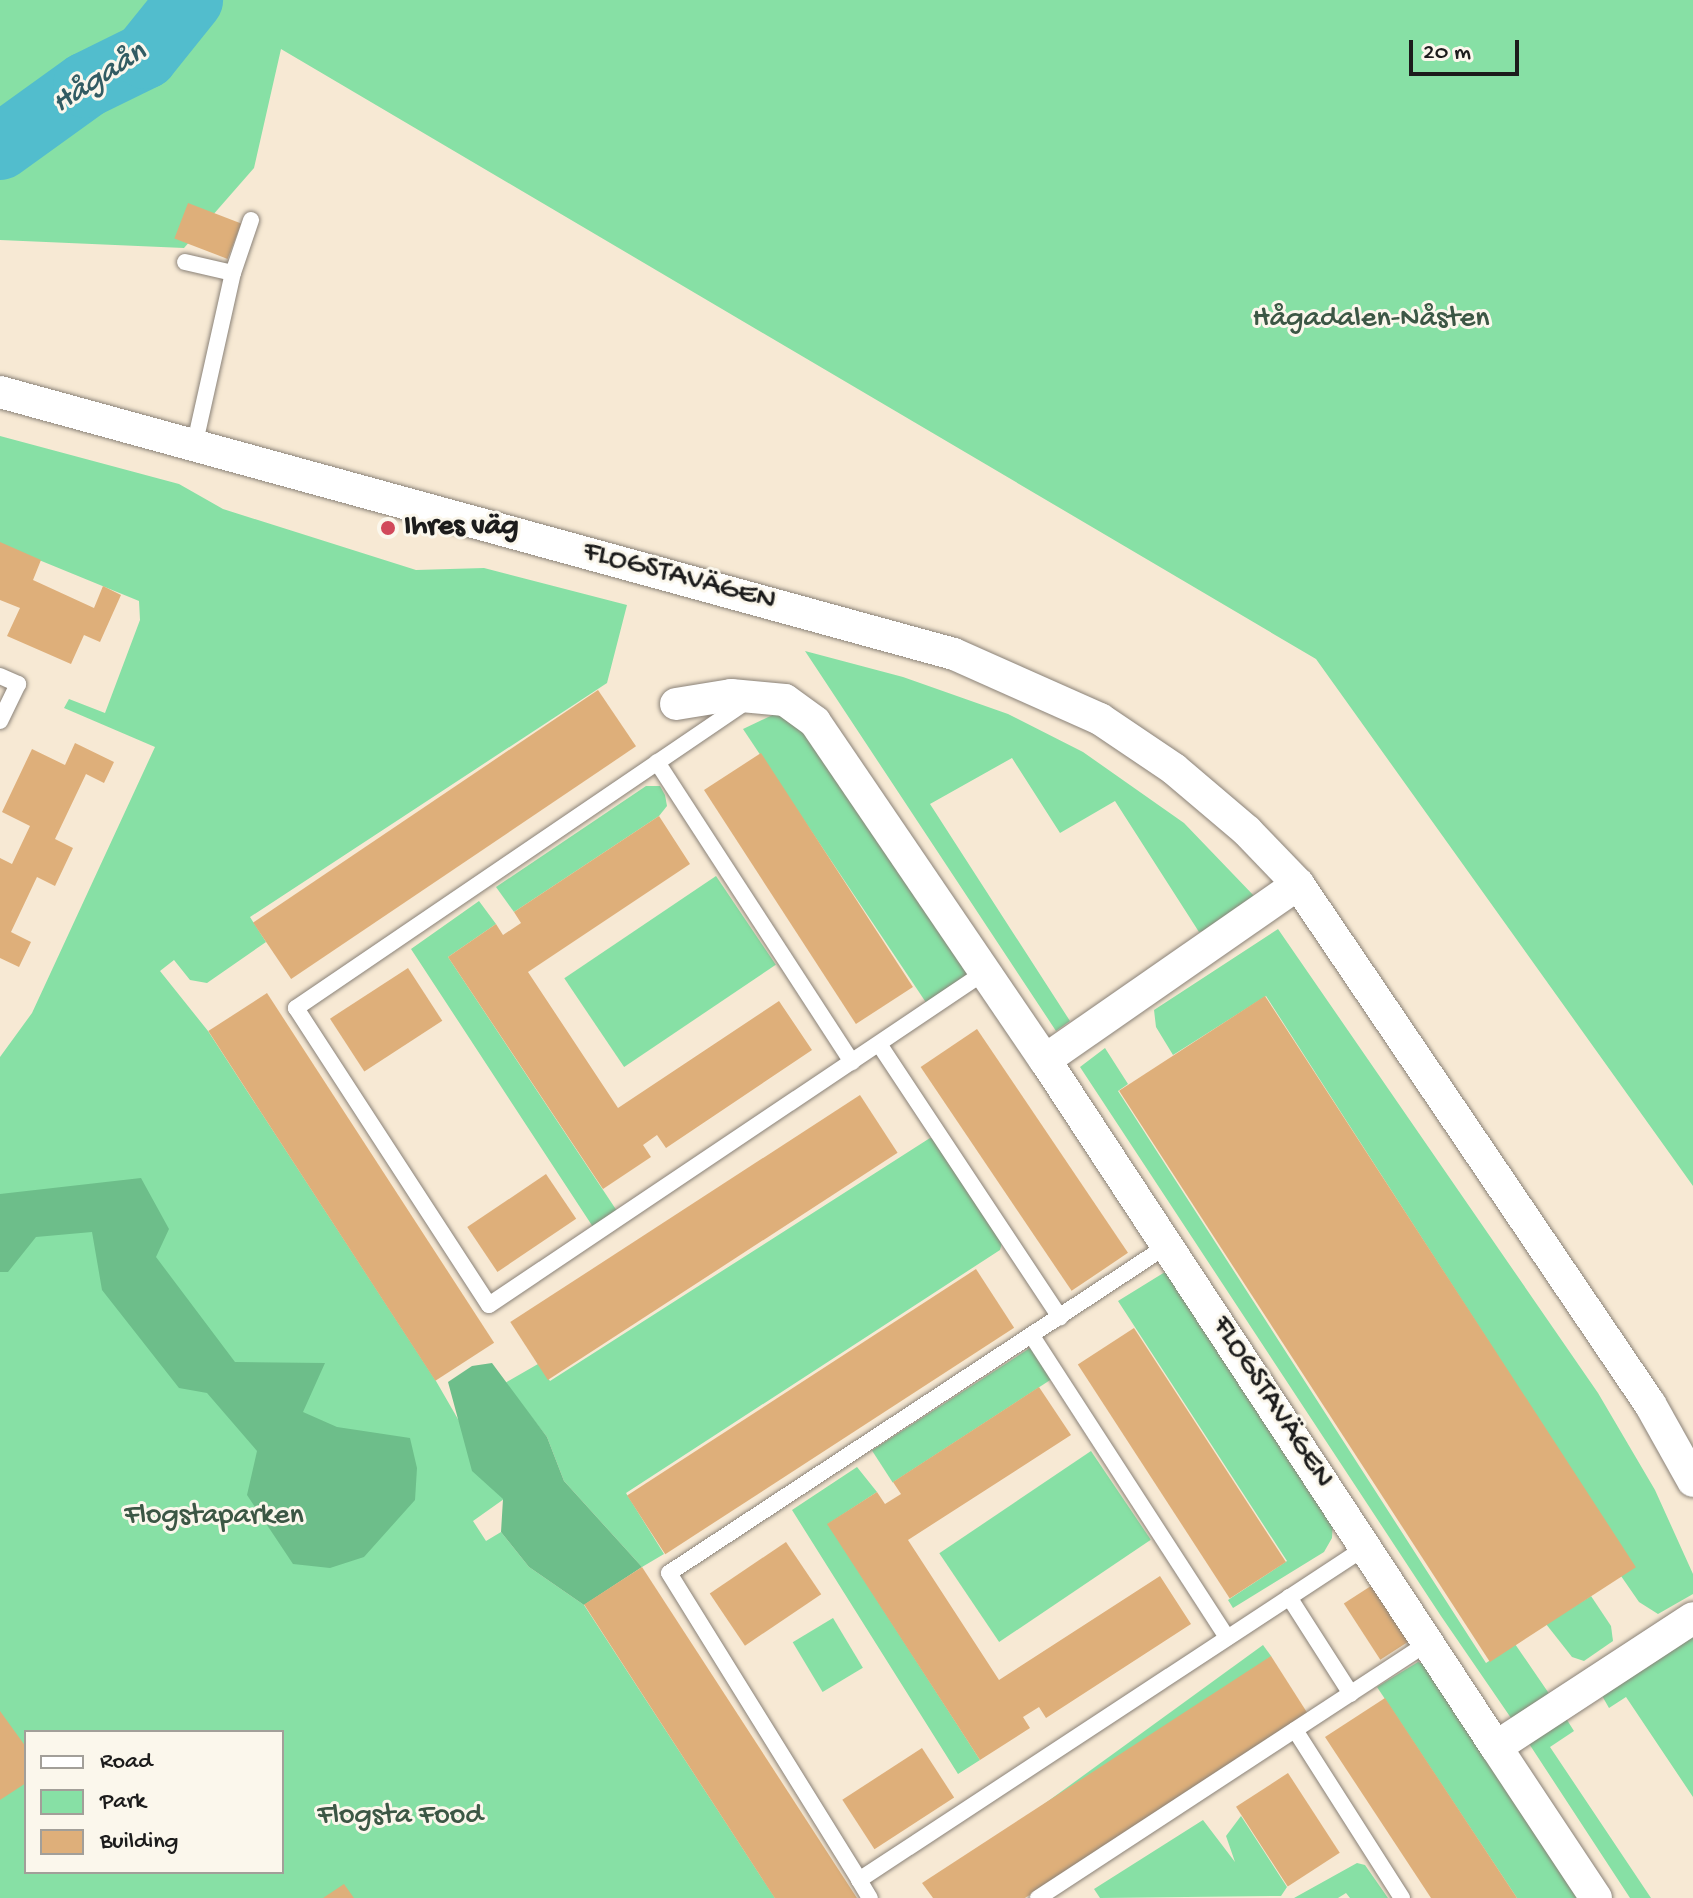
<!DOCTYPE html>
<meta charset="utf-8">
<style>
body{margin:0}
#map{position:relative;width:1693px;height:1898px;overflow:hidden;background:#f7e9d4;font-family:"Gochi Hand",sans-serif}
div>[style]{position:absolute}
.green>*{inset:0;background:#87e0a5;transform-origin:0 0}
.forest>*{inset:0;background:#6dbe8a}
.river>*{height:66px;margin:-33px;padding:0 33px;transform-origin:33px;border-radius:33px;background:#52bdcd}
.building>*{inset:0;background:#deaf7a;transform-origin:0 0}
.roads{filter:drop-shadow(0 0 2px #8a8278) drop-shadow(0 0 2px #8a8278)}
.service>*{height:16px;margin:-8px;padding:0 8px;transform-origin:8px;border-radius:8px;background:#fff}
.minor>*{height:32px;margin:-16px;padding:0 16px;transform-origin:16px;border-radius:16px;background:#fff}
.dots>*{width:22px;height:22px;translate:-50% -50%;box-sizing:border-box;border:4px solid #fbf7ec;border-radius:50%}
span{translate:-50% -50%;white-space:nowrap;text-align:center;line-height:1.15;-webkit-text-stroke:6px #fbf7ec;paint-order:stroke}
.park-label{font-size:30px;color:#3c5745}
.poi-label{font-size:30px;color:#1c1c1c;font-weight:700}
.left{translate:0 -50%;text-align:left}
.street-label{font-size:30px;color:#1c1c1c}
.water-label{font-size:32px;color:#325c63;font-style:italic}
.legend{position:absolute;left:24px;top:1730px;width:260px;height:144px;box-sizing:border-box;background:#fbf7ec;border:2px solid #a29f99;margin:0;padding:10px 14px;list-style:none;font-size:24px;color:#1c1c1c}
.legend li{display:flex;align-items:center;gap:16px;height:40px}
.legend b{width:40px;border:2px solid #a29f99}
.scale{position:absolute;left:1409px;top:40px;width:110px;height:36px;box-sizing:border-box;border:4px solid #1c1c1c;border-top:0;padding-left:10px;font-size:24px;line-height:28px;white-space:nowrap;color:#1c1c1c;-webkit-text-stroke:6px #fbf7ec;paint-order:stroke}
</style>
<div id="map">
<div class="green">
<i style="clip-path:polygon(0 0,1693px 0,1693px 1186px,1316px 659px,281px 49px,254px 168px,184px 248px,0 240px)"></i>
<i style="clip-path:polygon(evenodd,0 436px,179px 484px,223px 509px,416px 570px,484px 568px,627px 605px,607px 683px,250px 917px,266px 942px,207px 983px,190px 980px,174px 960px,160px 971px,208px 1031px,436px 1381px,504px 1499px,473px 1521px,486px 1541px,501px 1532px,529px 1567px,584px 1605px,775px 1898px,0 1898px,0 1057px,32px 1013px,155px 747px,64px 708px,69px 699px,105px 713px,140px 620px,139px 601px,0 544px,0 436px,26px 1732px,282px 1732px,282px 1872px,26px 1872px,26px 1732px)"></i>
<i style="clip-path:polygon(805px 651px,903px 677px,1008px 714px,1083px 752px,1184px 823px,1256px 898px,1212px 929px,1199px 932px,1115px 801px,1060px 833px,1012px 758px,930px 804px,1070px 1021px,1056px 1031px)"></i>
<i style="clip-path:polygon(779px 712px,791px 712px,970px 978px,927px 1004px,743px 729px)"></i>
<i style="clip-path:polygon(646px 786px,660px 786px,665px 795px,667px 806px,659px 816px,514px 912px,496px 887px)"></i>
<i style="left:716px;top:876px;width:107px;height:183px;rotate:56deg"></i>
<i style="clip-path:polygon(479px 901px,496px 924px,448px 957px,617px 1211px,593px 1227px,411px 949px)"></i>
<i style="clip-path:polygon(1278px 929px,1598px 1393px,1655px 1490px,1693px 1574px,1693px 1594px,1658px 1614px,1639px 1602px,1621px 1576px,1634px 1567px,1266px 996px,1173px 1055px,1156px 1027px,1154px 1010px)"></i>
<i style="clip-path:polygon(1105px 1048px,1128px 1084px,1118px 1091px,1486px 1663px,1515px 1644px,1550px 1695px,1520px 1716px,1511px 1718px,1441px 1616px,1080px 1067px)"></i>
<i style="clip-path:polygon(930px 1138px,936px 1139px,1003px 1239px,1000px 1250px,626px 1493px,664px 1554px,642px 1567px,564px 1481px,547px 1437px,505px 1383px,538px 1364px,550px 1381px)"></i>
<i style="clip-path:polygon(1165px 1272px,1172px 1276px,1333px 1520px,1332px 1538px,1324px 1552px,1233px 1608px,1228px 1600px,1287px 1561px,1118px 1301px)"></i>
<i style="left:1033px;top:1346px;width:38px;height:192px;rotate:57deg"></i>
<i style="left:1091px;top:1451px;width:107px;height:183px;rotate:56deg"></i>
<i style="clip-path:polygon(857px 1467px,877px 1492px,828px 1524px,980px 1760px,958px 1774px,792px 1510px)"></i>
<i style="clip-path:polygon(1591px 1596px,1611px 1626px,1613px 1641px,1584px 1661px,1572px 1657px,1546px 1624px)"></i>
<i style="left:833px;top:1618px;width:58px;height:47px;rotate:59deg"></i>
<i style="clip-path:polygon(1693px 1635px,1693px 1797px,1626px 1697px,1609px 1708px,1601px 1694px)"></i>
<i style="left:1263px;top:1645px;width:14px;height:398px;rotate:54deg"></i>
<i style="clip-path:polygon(1418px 1662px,1428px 1665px,1581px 1898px,1517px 1898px,1377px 1687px)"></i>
<i style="clip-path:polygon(1562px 1712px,1574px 1731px,1550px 1747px,1651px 1898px,1630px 1898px,1524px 1736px)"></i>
<i style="clip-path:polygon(1241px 1816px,1287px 1887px,1281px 1896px,1100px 1898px,1094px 1889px,1203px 1820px,1235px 1862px,1226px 1836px)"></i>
<i style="clip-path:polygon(1357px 1863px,1365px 1865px,1388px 1898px,1350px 1898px,1346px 1893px,1338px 1898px,1294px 1898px)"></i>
</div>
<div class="forest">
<i style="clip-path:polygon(141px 1178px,169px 1229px,156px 1257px,235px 1362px,325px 1363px,303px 1412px,337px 1427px,410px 1438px,417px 1468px,415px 1500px,364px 1557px,330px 1568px,293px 1564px,247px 1495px,257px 1451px,207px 1393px,179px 1388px,102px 1290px,92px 1232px,36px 1237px,8px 1272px,0 1272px,0 1194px)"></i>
<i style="clip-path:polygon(492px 1363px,547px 1437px,564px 1481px,642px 1567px,584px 1605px,529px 1567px,501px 1532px,503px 1499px,472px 1471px,448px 1382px,472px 1366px)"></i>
</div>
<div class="river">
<i style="left:0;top:147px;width:106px;rotate:-35.8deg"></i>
<i style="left:86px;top:85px;width:66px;rotate:-26.2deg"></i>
<i style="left:145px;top:56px;width:72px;rotate:-51.2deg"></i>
</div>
<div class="building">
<i style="left:188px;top:203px;width:57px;height:38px;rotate:21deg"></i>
<i style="clip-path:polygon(0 542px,41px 560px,33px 580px,94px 608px,103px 586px,121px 595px,100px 642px,84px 635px,71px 664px,7px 636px,20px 608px,0 600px)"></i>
<i style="left:598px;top:690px;width:68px;height:416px;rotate:56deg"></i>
<i style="clip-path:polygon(75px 743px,114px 762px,104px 783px,86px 774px,55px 839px,73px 848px,55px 886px,37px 877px,11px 932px,31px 942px,19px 967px,0 958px,0 858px,12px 864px,30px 826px,2px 812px,32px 749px,65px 765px)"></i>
<i style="left:761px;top:753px;width:279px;height:68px;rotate:57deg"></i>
<i style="clip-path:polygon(659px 816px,690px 864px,528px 972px,618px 1108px,779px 1001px,812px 1050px,666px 1148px,657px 1135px,643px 1145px,651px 1157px,603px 1189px,448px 957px,496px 924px,503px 935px,521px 923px,514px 912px)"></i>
<i style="left:408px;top:968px;width:63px;height:93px;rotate:57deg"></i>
<i style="left:267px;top:993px;width:417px;height:70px;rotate:57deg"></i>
<i style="left:1265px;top:996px;width:681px;height:174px;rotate:57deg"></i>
<i style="left:977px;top:1029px;width:270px;height:68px;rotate:56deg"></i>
<i style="left:860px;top:1095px;width:69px;height:417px;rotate:57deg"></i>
<i style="left:546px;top:1174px;width:54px;height:95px;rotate:56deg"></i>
<i style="left:976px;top:1269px;width:70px;height:416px;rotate:57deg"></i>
<i style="left:1134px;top:1328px;width:279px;height:67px;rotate:57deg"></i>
<i style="clip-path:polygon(1039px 1387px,1071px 1435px,908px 1540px,999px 1680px,1160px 1576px,1191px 1624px,1046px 1718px,1039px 1707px,1023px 1717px,1030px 1728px,980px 1760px,827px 1524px,877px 1492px,885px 1504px,901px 1494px,893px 1482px)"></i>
<i style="left:786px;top:1542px;width:63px;height:92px;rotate:56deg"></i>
<i style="left:642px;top:1567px;width:396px;height:69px;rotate:57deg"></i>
<i style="left:1374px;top:1584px;width:67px;height:36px;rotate:57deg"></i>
<i style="clip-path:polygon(1271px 1656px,1308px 1714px,1025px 1898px,933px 1898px,922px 1883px)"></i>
<i style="clip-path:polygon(1385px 1698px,1517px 1898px,1431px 1898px,1325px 1737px)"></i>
<i style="clip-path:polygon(0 1711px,26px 1747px,26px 1783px,0 1800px)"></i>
<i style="left:922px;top:1748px;width:59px;height:95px;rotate:57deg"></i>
<i style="left:1288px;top:1773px;width:95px;height:62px;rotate:57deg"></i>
<i style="clip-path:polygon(344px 1884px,354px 1898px,323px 1898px)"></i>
</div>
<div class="roads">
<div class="service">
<i style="left:185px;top:262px;width:49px;rotate:12.9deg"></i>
<i style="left:194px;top:447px;width:178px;rotate:-77.4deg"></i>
<i style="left:233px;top:273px;width:56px;rotate:-71.2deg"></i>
<i style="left:0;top:676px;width:20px;rotate:24deg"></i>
<i style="left:18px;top:684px;width:41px;rotate:115.9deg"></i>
<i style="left:749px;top:700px;width:548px;rotate:145.79deg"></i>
<i style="left:296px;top:1008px;width:354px;rotate:57deg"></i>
<i style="left:489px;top:1305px;width:597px;rotate:-33.88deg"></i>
<i style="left:657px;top:762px;width:358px;rotate:57deg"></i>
<i style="left:879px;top:1044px;width:328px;rotate:56.5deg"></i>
<i style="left:1168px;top:1245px;width:597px;rotate:146.68deg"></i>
<i style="left:669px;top:1573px;width:361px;rotate:58.2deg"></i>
<i style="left:859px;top:1880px;width:607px;rotate:-33.3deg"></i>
<i style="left:1032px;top:1336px;width:359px;rotate:57.1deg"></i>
<i style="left:1289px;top:1597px;width:115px;rotate:57.4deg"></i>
<i style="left:1295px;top:1730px;width:199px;rotate:57.5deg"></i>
<i style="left:859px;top:1880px;width:21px;rotate:59deg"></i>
<i style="left:1038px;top:1898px;width:467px;rotate:-33.2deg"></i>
</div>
<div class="minor">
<i style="left:0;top:392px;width:989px;rotate:15.36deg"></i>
<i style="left:954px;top:654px;width:160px;rotate:24deg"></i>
<i style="left:1100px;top:719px;width:89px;rotate:34deg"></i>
<i style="left:1174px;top:769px;width:96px;rotate:40.3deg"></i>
<i style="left:1247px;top:831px;width:74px;rotate:46.1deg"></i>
<i style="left:1298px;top:884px;width:628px;rotate:55.91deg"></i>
<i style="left:1650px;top:1404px;width:88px;rotate:60.8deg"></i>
<i style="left:676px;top:704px;width:56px;rotate:-9.3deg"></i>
<i style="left:731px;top:695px;width:54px;rotate:5.3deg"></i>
<i style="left:785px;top:700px;width:37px;rotate:36deg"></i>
<i style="left:815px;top:722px;width:409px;rotate:55.8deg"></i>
<i style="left:1045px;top:1060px;width:308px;rotate:-34.8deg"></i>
<i style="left:1045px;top:1060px;width:822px;rotate:56.72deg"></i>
<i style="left:1496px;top:1747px;width:235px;rotate:-33.2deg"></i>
<i style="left:1496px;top:1747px;width:181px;rotate:56.5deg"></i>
</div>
</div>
<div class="dots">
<i style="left:388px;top:528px;background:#d1495b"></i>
</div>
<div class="park-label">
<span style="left:1371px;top:320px">Hågadalen-Nåsten</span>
<span style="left:214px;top:1517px">Flogstaparken</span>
<span style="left:400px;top:1817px">Flogsta Food</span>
</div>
<div class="poi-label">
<span class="left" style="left:404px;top:528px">Ihres väg</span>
</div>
<div class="street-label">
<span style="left:679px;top:578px;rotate:15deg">FLOGSTAVÄGEN</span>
<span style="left:1271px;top:1403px;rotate:57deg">FLOGSTAVÄGEN</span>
</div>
<div class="water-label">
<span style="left:100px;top:79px;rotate:-33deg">Hågaån</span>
</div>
<ul class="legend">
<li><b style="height:10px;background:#fff"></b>Road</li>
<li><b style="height:22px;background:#87e0a5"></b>Park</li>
<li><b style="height:22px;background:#deaf7a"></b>Building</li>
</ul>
<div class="scale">20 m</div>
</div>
